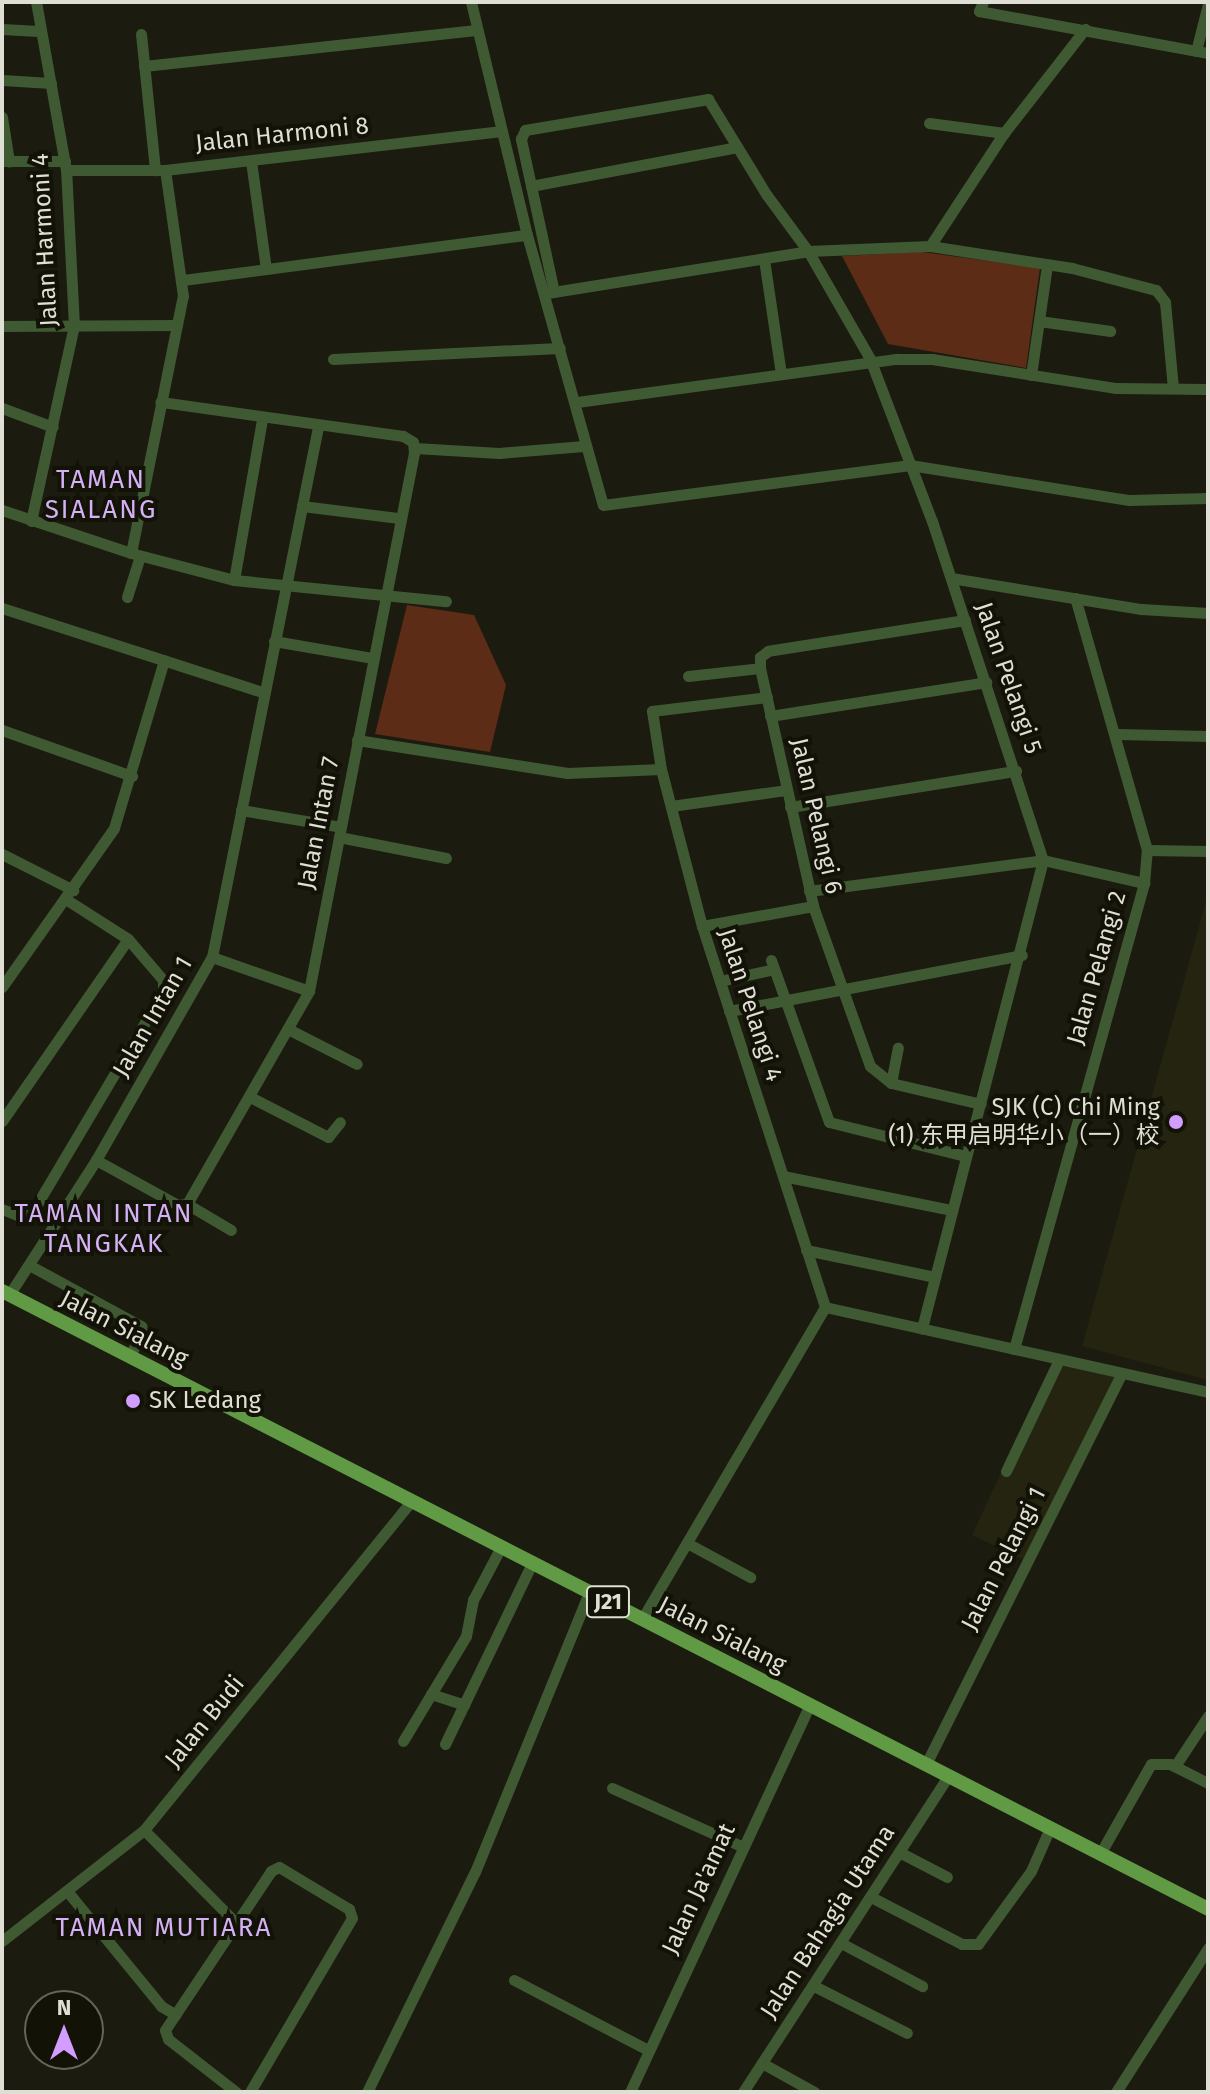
<!DOCTYPE html>
<meta charset="utf-8">
<style>
body{margin:0}
#map{position:relative;width:1210px;height:2094px;overflow:hidden;background:#1c1b0f;font-family:"Fira Sans","Noto Sans SC",sans-serif}
div>[style]{position:absolute}
.built>*{inset:0;background:#252411}
.green>*{inset:0;background:#5c2c17}
.minor>*{height:11px;margin:-5.5px;padding:0 5.5px;transform-origin:5.5px;border-radius:5.5px;background:#3f5a33}
.major>*{height:14px;margin:-7px;padding:0 7px;transform-origin:7px;border-radius:7px;background:#609a45}
.dots>*{width:22px;height:22px;translate:-50% -50%;box-sizing:border-box;border:4px solid #131206;border-radius:50%}
span{translate:-50% -50%;white-space:nowrap;text-align:center;line-height:1.15;-webkit-text-stroke:8px #131206;paint-order:stroke}
.shield-label span{padding:2px 6px;background:#131206;border:2px solid;border-radius:6px;-webkit-text-stroke-width:0}
.shield-label{font-size:22px;color:#dfdfd6;font-weight:700}
.street-label{font-size:24px;color:#dfdfd6}
.poi-label{font-size:24px;color:#dfdfd6}
.right{translate:-100% -50%;text-align:right}
.left{translate:0 -50%;text-align:left}
.neighbourhood-label{font-size:26px;color:#d4b1f5;letter-spacing:2px}
.frame{position:absolute;inset:0;border:4px solid #dfdfd6;pointer-events:none}
.north{position:absolute;left:24px;top:1990px;width:80px;height:80px;box-sizing:border-box;background:#131206;border:2px solid #656459;border-radius:50%;rotate:0deg;font-size:22px;font-weight:700;line-height:32px;text-align:center;color:#dfdfd6}
.north::after{content:'';display:block;margin:auto;width:28px;height:36px;background:#d19dfe;clip-path:polygon(50% 0,100% 100%,50% 72%,0 100%)}
</style>
<div id="map">
<div class="built">
<i style="clip-path:polygon(1207px 898px,1208px 898px,1208px 1380px,1082px 1346px)"></i>
<i style="clip-path:polygon(1052px 1363px,1125px 1378px,1031px 1563px,972px 1535px)"></i>
</div>
<div class="green">
<i style="clip-path:polygon(922px 252px,1040px 268px,1026px 368px,888px 344px,842px 256px)"></i>
<i style="clip-path:polygon(407px 605px,474px 615px,506px 685px,490px 752px,375px 734px)"></i>
</div>
<div class="minor">
<i style="left:471px;top:2px;width:240px;rotate:76.5deg"></i>
<i style="left:527px;top:235px;width:280px;rotate:74.3deg"></i>
<i style="left:603px;top:505px;width:310px;rotate:-7.4deg"></i>
<i style="left:910px;top:465px;width:222px;rotate:9.1deg"></i>
<i style="left:1129px;top:500px;width:79px;rotate:-1.5deg"></i>
<i style="left:983px;top:2px;width:10px;rotate:114deg"></i>
<i style="left:979px;top:11px;width:233px;rotate:10.4deg"></i>
<i style="left:2px;top:29px;width:36px;rotate:3deg"></i>
<i style="left:141px;top:34px;width:137px;rotate:84.1deg"></i>
<i style="left:1196px;top:51px;width:49px;rotate:-75.7deg"></i>
<i style="left:144px;top:66px;width:334px;rotate:-6.2deg"></i>
<i style="left:2px;top:80px;width:49px;rotate:3.5deg"></i>
<i style="left:2px;top:117px;width:45px;rotate:81deg"></i>
<i style="left:929px;top:123px;width:76px;rotate:7.6deg"></i>
<i style="left:2px;top:161px;width:63px"></i>
<i style="left:251px;top:161px;width:109px;rotate:82.1deg"></i>
<i style="left:66px;top:170px;width:99px"></i>
<i style="left:165px;top:170px;width:339px;rotate:-6.6deg"></i>
<i style="left:531px;top:186px;width:210px;rotate:-10.7deg"></i>
<i style="left:930px;top:246px;width:135px;rotate:-56.8deg"></i>
<i style="left:1004px;top:133px;width:132px;rotate:-52.1deg"></i>
<i style="left:764px;top:259px;width:116px;rotate:81.6deg"></i>
<i style="left:183px;top:280px;width:347px;rotate:-7.5deg"></i>
<i style="left:554px;top:292px;width:157px;rotate:-102.2deg"></i>
<i style="left:521px;top:139px;width:10px;rotate:-66deg"></i>
<i style="left:525px;top:130px;width:186px;rotate:-9.6deg"></i>
<i style="left:708px;top:99px;width:111px;rotate:58.6deg"></i>
<i style="left:766px;top:194px;width:71px;rotate:53.6deg"></i>
<i style="left:808px;top:251px;width:125px;rotate:60.1deg"></i>
<i style="left:870px;top:359px;width:173px;rotate:69.1deg"></i>
<i style="left:932px;top:521px;width:357px;rotate:71.9deg"></i>
<i style="left:1043px;top:860px;width:484px;rotate:104.5deg"></i>
<i style="left:547px;top:293px;width:264px;rotate:-9.1deg"></i>
<i style="left:808px;top:251px;width:122px;rotate:-2.3deg"></i>
<i style="left:930px;top:246px;width:144px;rotate:8.8deg"></i>
<i style="left:1072px;top:268px;width:87px;rotate:14.7deg"></i>
<i style="left:1156px;top:290px;width:15px;rotate:53deg"></i>
<i style="left:1165px;top:302px;width:86px;rotate:84.7deg"></i>
<i style="left:1039px;top:321px;width:72px;rotate:8deg"></i>
<i style="left:2px;top:326px;width:175px;rotate:-0.3deg"></i>
<i style="left:333px;top:359px;width:227px;rotate:-2.8deg"></i>
<i style="left:1031px;top:375px;width:111px;rotate:-81.7deg"></i>
<i style="left:577px;top:402px;width:322px;rotate:-7.7deg"></i>
<i style="left:896px;top:359px;width:36px"></i>
<i style="left:932px;top:359px;width:185px;rotate:9deg"></i>
<i style="left:1115px;top:388px;width:93px;rotate:0.6deg"></i>
<i style="left:2px;top:408px;width:54px;rotate:20.4deg"></i>
<i style="left:318px;top:427px;width:81px;rotate:101.4deg"></i>
<i style="left:302px;top:506px;width:98px;rotate:7.1deg"></i>
<i style="left:415px;top:448px;width:84px;rotate:3.4deg"></i>
<i style="left:499px;top:453px;width:85px;rotate:-4.7deg"></i>
<i style="left:2px;top:510px;width:136px;rotate:18.4deg"></i>
<i style="left:131px;top:553px;width:106px;rotate:14.7deg"></i>
<i style="left:234px;top:580px;width:213px;rotate:5.7deg"></i>
<i style="left:31px;top:521px;width:200px;rotate:-77.6deg"></i>
<i style="left:74px;top:326px;width:156px;rotate:-92.9deg"></i>
<i style="left:66px;top:170px;width:171px;rotate:-100.1deg"></i>
<i style="left:131px;top:553px;width:262px;rotate:-78.6deg"></i>
<i style="left:183px;top:296px;width:127px;rotate:-98.1deg"></i>
<i style="left:951px;top:578px;width:193px;rotate:9.3deg"></i>
<i style="left:1141px;top:609px;width:67px;rotate:3.4deg"></i>
<i style="left:234px;top:580px;width:163px;rotate:-80.1deg"></i>
<i style="left:127px;top:597px;width:43px;rotate:-72.4deg"></i>
<i style="left:2px;top:608px;width:276px;rotate:17.9deg"></i>
<i style="left:965px;top:620px;width:199px;rotate:171.1deg"></i>
<i style="left:768px;top:651px;width:10px;rotate:143deg"></i>
<i style="left:760px;top:657px;width:11px;rotate:90deg"></i>
<i style="left:760px;top:668px;width:244px;rotate:77.4deg"></i>
<i style="left:813px;top:906px;width:170px;rotate:70.4deg"></i>
<i style="left:870px;top:1066px;width:27px;rotate:39deg"></i>
<i style="left:891px;top:1083px;width:92px;rotate:13.1deg"></i>
<i style="left:274px;top:641px;width:99px;rotate:9.8deg"></i>
<i style="left:688px;top:676px;width:72px;rotate:-6.3deg"></i>
<i style="left:767px;top:697px;width:116px;rotate:173.1deg"></i>
<i style="left:652px;top:711px;width:59px;rotate:81.2deg"></i>
<i style="left:661px;top:769px;width:162px;rotate:75.4deg"></i>
<i style="left:702px;top:926px;width:400px;rotate:72.1deg"></i>
<i style="left:770px;top:716px;width:219px;rotate:-8.9deg"></i>
<i style="left:2px;top:730px;width:138px;rotate:19.5deg"></i>
<i style="left:1117px;top:734px;width:91px;rotate:1.3deg"></i>
<i style="left:357px;top:740px;width:213px;rotate:8.9deg"></i>
<i style="left:567px;top:773px;width:94px;rotate:-2.4deg"></i>
<i style="left:671px;top:806px;width:117px;rotate:-7.9deg"></i>
<i style="left:790px;top:807px;width:229px;rotate:-9.1deg"></i>
<i style="left:241px;top:810px;width:101px;rotate:9.6deg"></i>
<i style="left:339px;top:837px;width:109px;rotate:11.1deg"></i>
<i style="left:1147px;top:850px;width:61px;rotate:0.9deg"></i>
<i style="left:2px;top:854px;width:80px;rotate:26.9deg"></i>
<i style="left:809px;top:891px;width:236px;rotate:-7.5deg"></i>
<i style="left:1043px;top:860px;width:104px;rotate:12.8deg"></i>
<i style="left:702px;top:926px;width:113px;rotate:-10.2deg"></i>
<i style="left:212px;top:957px;width:103px;rotate:19.3deg"></i>
<i style="left:771px;top:960px;width:172px;rotate:70.3deg"></i>
<i style="left:829px;top:1122px;width:140px;rotate:14deg"></i>
<i style="left:720px;top:981px;width:55px;rotate:-12.5deg"></i>
<i style="left:2px;top:987px;width:194px;rotate:-54.8deg"></i>
<i style="left:114px;top:828px;width:175px;rotate:-73.4deg"></i>
<i style="left:729px;top:1011px;width:298px;rotate:-10.8deg"></i>
<i style="left:288px;top:1029px;width:77px;rotate:26.9deg"></i>
<i style="left:891px;top:1083px;width:36px;rotate:-79deg"></i>
<i style="left:250px;top:1097px;width:88px;rotate:27.1deg"></i>
<i style="left:328px;top:1137px;width:19px;rotate:-51deg"></i>
<i style="left:2px;top:1121px;width:221px;rotate:-55.3deg"></i>
<i style="left:128px;top:939px;width:72px;rotate:-147.4deg"></i>
<i style="left:96px;top:1160px;width:94px;rotate:28.8deg"></i>
<i style="left:178px;top:1205px;width:9px;rotate:-6deg"></i>
<i style="left:187px;top:1204px;width:245px;rotate:-60.2deg"></i>
<i style="left:309px;top:991px;width:548px;rotate:-78.96deg"></i>
<i style="left:414px;top:453px;width:11px;rotate:-95deg"></i>
<i style="left:413px;top:442px;width:12px;rotate:-149deg"></i>
<i style="left:403px;top:436px;width:245px;rotate:-172deg"></i>
<i style="left:783px;top:1176px;width:171px;rotate:11.4deg"></i>
<i style="left:187px;top:1204px;width:51px;rotate:30.6deg"></i>
<i style="left:2px;top:1209px;width:22px;rotate:22deg"></i>
<i style="left:22px;top:1217px;width:13px;rotate:-29deg"></i>
<i style="left:33px;top:1211px;width:255px;rotate:-59.3deg"></i>
<i style="left:163px;top:992px;width:12px;rotate:-90deg"></i>
<i style="left:163px;top:980px;width:54px;rotate:-130.5deg"></i>
<i style="left:806px;top:1250px;width:132px;rotate:11.8deg"></i>
<i style="left:29px;top:1265px;width:128px;rotate:28.6deg"></i>
<i style="left:141px;top:1326px;width:9px;rotate:84deg"></i>
<i style="left:142px;top:1335px;width:25px;rotate:122deg"></i>
<i style="left:9px;top:1295px;width:161px;rotate:-57.2deg"></i>
<i style="left:96px;top:1160px;width:234px;rotate:-60.3deg"></i>
<i style="left:212px;top:957px;width:460px;rotate:-78.7deg"></i>
<i style="left:825px;top:1307px;width:392px;rotate:12.5deg"></i>
<i style="left:1014px;top:1349px;width:484px;rotate:-74.4deg"></i>
<i style="left:1144px;top:883px;width:33px;rotate:-85deg"></i>
<i style="left:1147px;top:850px;width:262px;rotate:-105.9deg"></i>
<i style="left:1006px;top:1471px;width:123px;rotate:-64.5deg"></i>
<i style="left:687px;top:1543px;width:72px;rotate:28.4deg"></i>
<i style="left:642px;top:1619px;width:362px;rotate:-59.6deg"></i>
<i style="left:431px;top:1694px;width:35px;rotate:18deg"></i>
<i style="left:403px;top:1741px;width:122px;rotate:-59deg"></i>
<i style="left:466px;top:1636px;width:37px;rotate:-79deg"></i>
<i style="left:473px;top:1600px;width:60px;rotate:-62.2deg"></i>
<i style="left:445px;top:1744px;width:201px;rotate:-64.3deg"></i>
<i style="left:926px;top:1764px;width:436px;rotate:-63.4deg"></i>
<i style="left:1175px;top:1766px;width:60px;rotate:-56.6deg"></i>
<i style="left:612px;top:1788px;width:144px;rotate:24.2deg"></i>
<i style="left:144px;top:1830px;width:131px;rotate:45.3deg"></i>
<i style="left:899px;top:1852px;width:54px;rotate:27.5deg"></i>
<i style="left:1100px;top:1854px;width:103px;rotate:-60.5deg"></i>
<i style="left:1151px;top:1764px;width:19px"></i>
<i style="left:1170px;top:1764px;width:42px;rotate:26.6deg"></i>
<i style="left:67px;top:1891px;width:149px;rotate:50.7deg"></i>
<i style="left:161px;top:2006px;width:17px;rotate:31deg"></i>
<i style="left:871px;top:1897px;width:102px;rotate:27.3deg"></i>
<i style="left:962px;top:1944px;width:16px"></i>
<i style="left:978px;top:1944px;width:90px;rotate:-54deg"></i>
<i style="left:1031px;top:1871px;width:47px;rotate:-66.2deg"></i>
<i style="left:2px;top:1941px;width:180px;rotate:-38deg"></i>
<i style="left:144px;top:1830px;width:424px;rotate:-50.9deg"></i>
<i style="left:841px;top:1943px;width:92px;rotate:28deg"></i>
<i style="left:514px;top:1980px;width:151px;rotate:27.6deg"></i>
<i style="left:814px;top:1986px;width:104px;rotate:26.8deg"></i>
<i style="left:762px;top:2063px;width:60px;rotate:29.1deg"></i>
<i style="left:236px;top:2092px;width:86px;rotate:-142.1deg"></i>
<i style="left:168px;top:2039px;width:9px;rotate:-108deg"></i>
<i style="left:165px;top:2030px;width:191px;rotate:-56.3deg"></i>
<i style="left:271px;top:1871px;width:9px;rotate:-27deg"></i>
<i style="left:279px;top:1867px;width:82px;rotate:31deg"></i>
<i style="left:349px;top:1909px;width:9px;rotate:72deg"></i>
<i style="left:352px;top:1918px;width:202px;rotate:120.4deg"></i>
<i style="left:367px;top:2092px;width:245px;rotate:-63.9deg"></i>
<i style="left:475px;top:1872px;width:302px;rotate:-67.8deg"></i>
<i style="left:630px;top:2092px;width:427px;rotate:-65.1deg"></i>
<i style="left:743px;top:2092px;width:377px;rotate:-57deg"></i>
<i style="left:1116px;top:2092px;width:171px;rotate:-57.4deg"></i>
</div>
<div class="major">
<i style="left:2px;top:1291px;width:1355px;rotate:27.13deg"></i>
</div>
<div class="dots">
<i style="left:1176px;top:1122px;background:#d19dfe"></i>
<i style="left:133px;top:1401px;background:#d19dfe"></i>
</div>
<div class="shield-label">
<span style="left:608px;top:1602px">J21</span>
</div>
<div class="street-label">
<span style="left:282px;top:135px;rotate:-6deg">Jalan Harmoni 8</span>
<span style="left:45px;top:240px;rotate:-93deg">Jalan Harmoni 4</span>
<span style="left:1008px;top:678px;rotate:71deg">Jalan Pelangi 5</span>
<span style="left:816px;top:816px;rotate:77deg">Jalan Pelangi 6</span>
<span style="left:319px;top:823px;rotate:-79deg">Jalan Intan 7</span>
<span style="left:1097px;top:968px;rotate:-74deg">Jalan Pelangi 2</span>
<span style="left:750px;top:1005px;rotate:72deg">Jalan Pelangi 4</span>
<span style="left:153px;top:1017px;rotate:-60deg">Jalan Intan 1</span>
<span style="left:124px;top:1329px;rotate:27deg">Jalan Sialang</span>
<span style="left:1004px;top:1559px;rotate:-63deg">Jalan Pelangi 1</span>
<span style="left:722px;top:1635px;rotate:27deg">Jalan Sialang</span>
<span style="left:205px;top:1722px;rotate:-51deg">Jalan Budi</span>
<span style="left:699px;top:1889px;rotate:-65deg">Jalan Ja'amat</span>
<span style="left:828px;top:1922px;rotate:-57deg">Jalan Bahagia Utama</span>
</div>
<div class="poi-label">
<span class="right" style="left:1160px;top:1122px">SJK (C) Chi Ming<br>(1) 东甲启明华小（一）校</span>
<span class="left" style="left:149px;top:1401px">SK Ledang</span>
</div>
<div class="neighbourhood-label">
<span style="left:101px;top:495px">TAMAN<br>SIALANG</span>
<span style="left:104px;top:1229px">TAMAN INTAN<br>TANGKAK</span>
<span style="left:164px;top:1928px">TAMAN MUTIARA</span>
</div>
<div class="frame"></div>
<div class="north">N</div>
</div>
